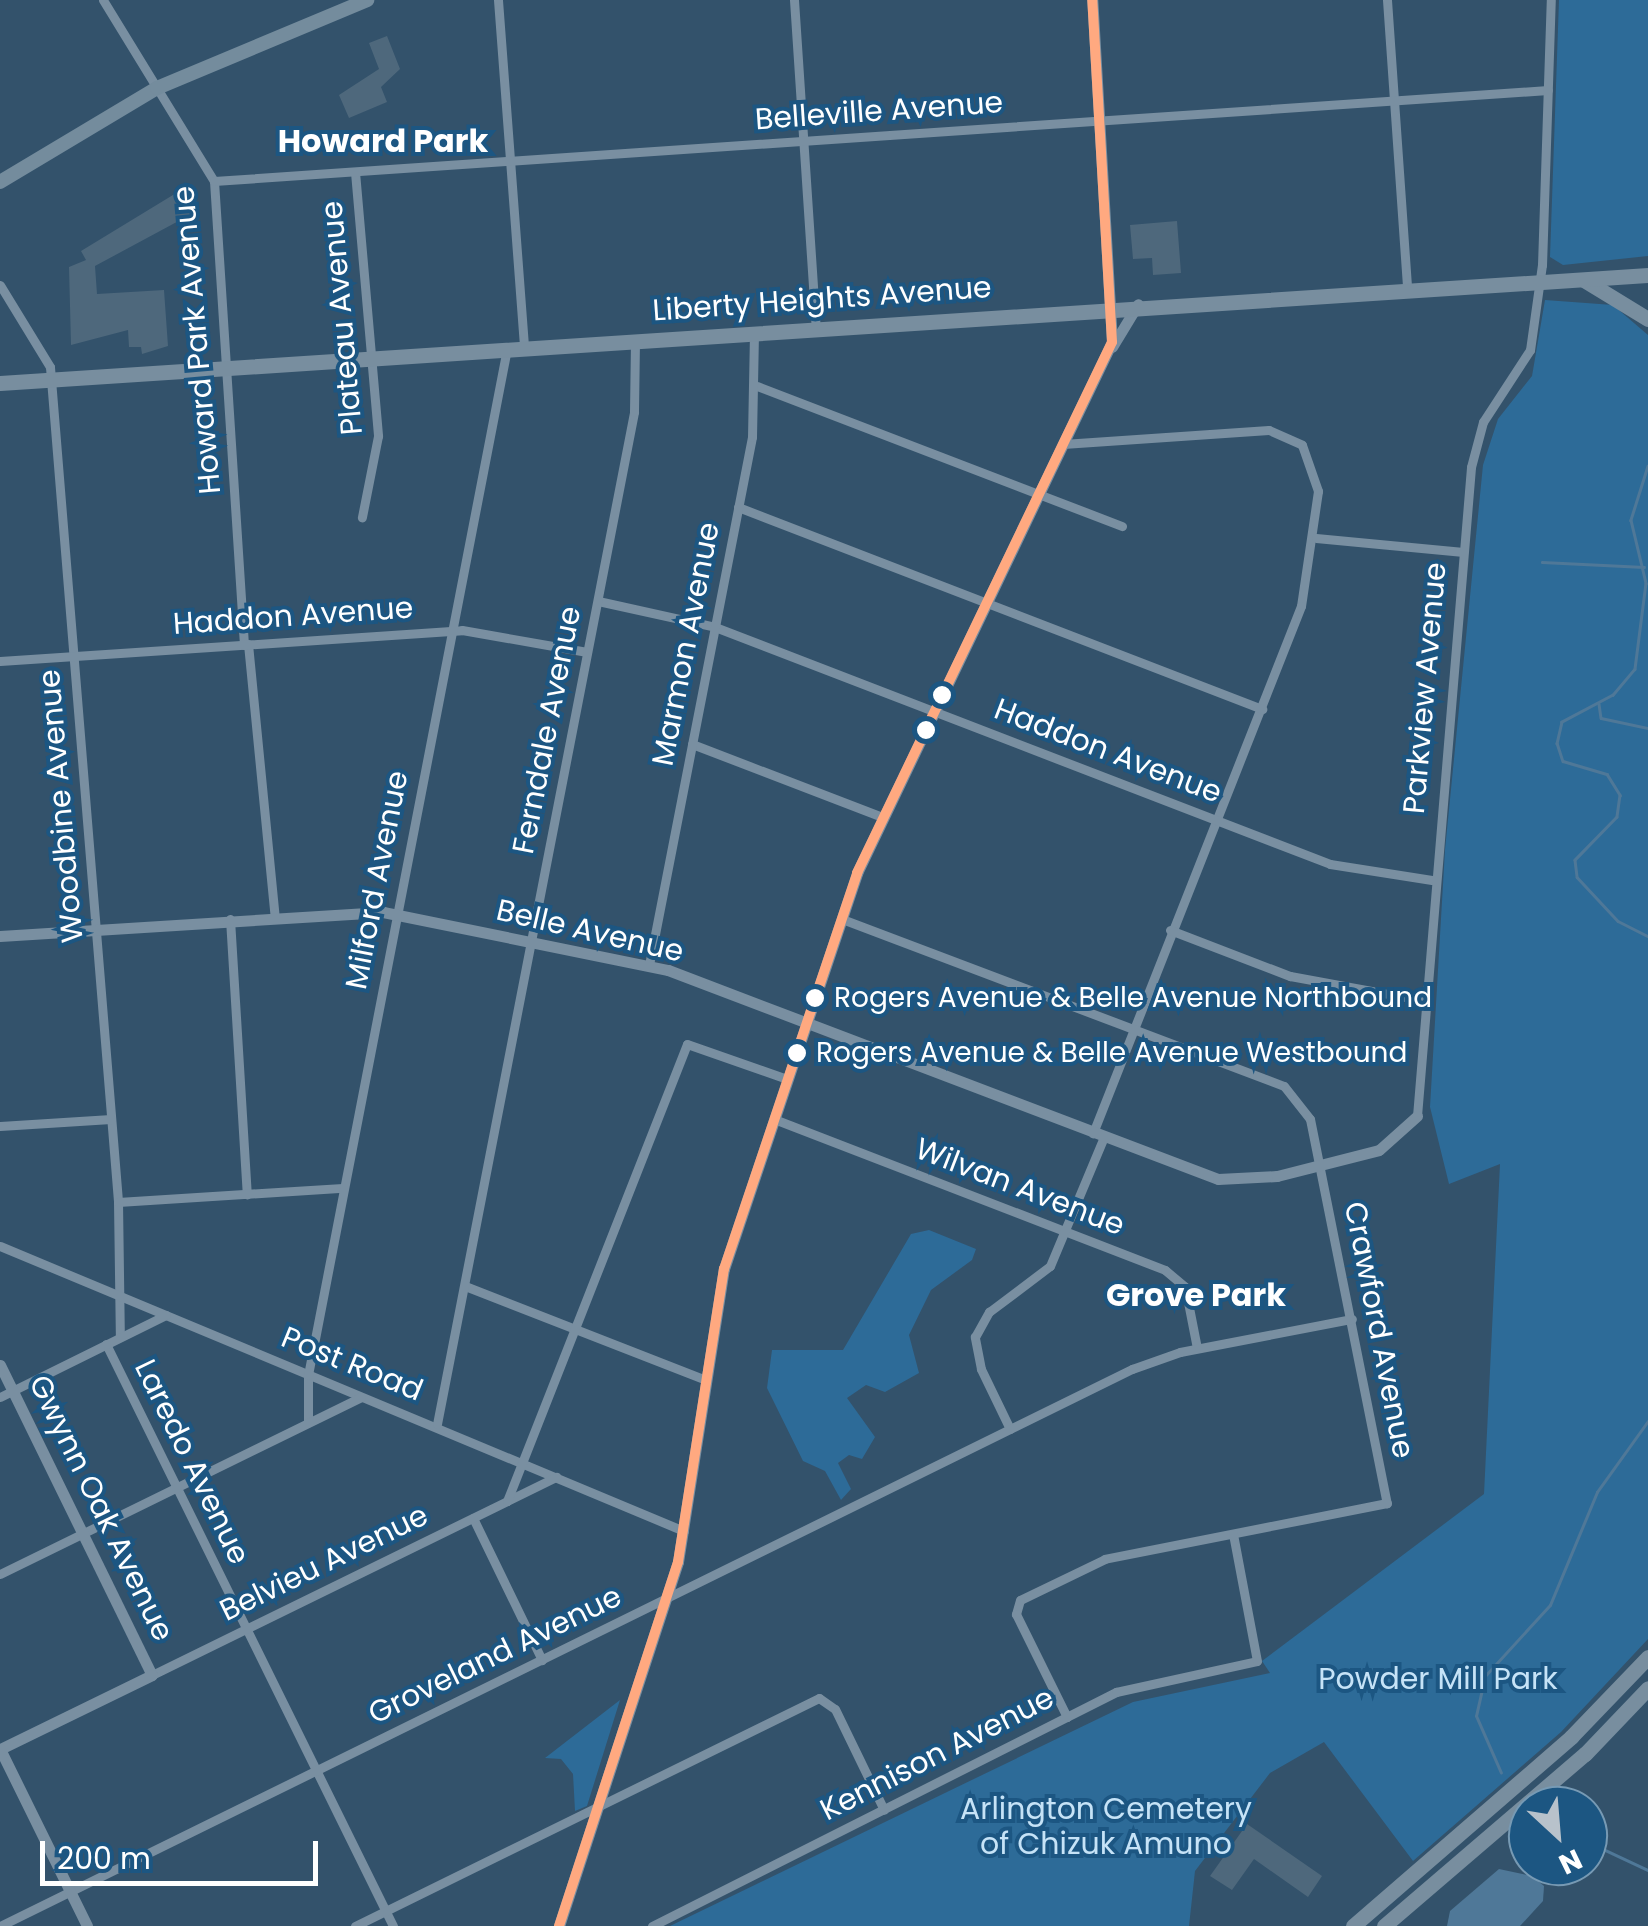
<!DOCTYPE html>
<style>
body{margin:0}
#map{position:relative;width:1648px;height:1926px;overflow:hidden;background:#33526b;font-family:Poppins,sans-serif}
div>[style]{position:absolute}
.green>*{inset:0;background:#2d6b98}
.water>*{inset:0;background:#4f7898}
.stream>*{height:2.5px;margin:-1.25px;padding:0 1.25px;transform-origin:1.25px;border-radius:1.25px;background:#4f7898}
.building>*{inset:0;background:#4e687c}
.minor>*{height:9px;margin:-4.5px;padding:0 4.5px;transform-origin:4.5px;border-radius:4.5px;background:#798fa1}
.tertiary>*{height:11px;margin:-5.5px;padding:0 5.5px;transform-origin:5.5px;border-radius:5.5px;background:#798fa1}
.secondary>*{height:14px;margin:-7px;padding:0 7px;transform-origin:7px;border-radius:7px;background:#748c9d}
.primary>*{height:15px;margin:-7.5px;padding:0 7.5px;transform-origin:7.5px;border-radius:7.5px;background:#788e9f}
.bus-1>*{height:10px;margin:-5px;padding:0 5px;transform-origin:5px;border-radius:5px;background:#ffa980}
.dots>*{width:28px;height:28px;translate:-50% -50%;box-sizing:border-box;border:5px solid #1c5682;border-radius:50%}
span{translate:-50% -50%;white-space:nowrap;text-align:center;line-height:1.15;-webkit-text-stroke:8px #1c5682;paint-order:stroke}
.bus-label{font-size:28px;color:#fff}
.left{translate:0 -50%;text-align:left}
.street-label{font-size:30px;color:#fff}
.park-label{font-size:30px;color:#c6e3f7}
.neighbourhood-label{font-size:32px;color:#fff;font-weight:700}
.north{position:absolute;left:1508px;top:1786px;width:100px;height:100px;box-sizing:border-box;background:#1c5682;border:2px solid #779ab4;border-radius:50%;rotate:154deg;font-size:28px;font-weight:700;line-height:40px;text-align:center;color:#fff}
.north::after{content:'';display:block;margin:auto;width:35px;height:45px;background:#b8c2cb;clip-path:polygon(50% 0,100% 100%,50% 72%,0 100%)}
.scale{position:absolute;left:40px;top:1841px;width:278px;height:45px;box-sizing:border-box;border:5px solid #fff;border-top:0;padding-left:12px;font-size:30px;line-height:35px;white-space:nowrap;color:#fff;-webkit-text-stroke:8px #1c5682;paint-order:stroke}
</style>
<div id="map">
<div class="green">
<i style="clip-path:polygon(1559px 0,1648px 0,1648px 256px,1563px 265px,1550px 257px)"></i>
<i style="clip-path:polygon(1545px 300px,1613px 305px,1648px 335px,1648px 1639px,1561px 1732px,1413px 1861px,1324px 1742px,1270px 1773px,1195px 1871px,1189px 1926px,670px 1926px,1133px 1702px,1270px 1673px,1262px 1661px,1484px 1494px,1500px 1164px,1449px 1184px,1430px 1107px,1445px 850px,1483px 465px,1498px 419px,1532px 376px)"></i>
<i style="clip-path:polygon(929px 1230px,976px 1249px,972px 1260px,931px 1290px,909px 1335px,919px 1373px,885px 1392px,866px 1385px,847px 1398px,875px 1437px,862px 1459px,849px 1455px,838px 1463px,851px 1489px,841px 1500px,825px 1471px,803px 1461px,767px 1388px,772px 1350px,843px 1350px,911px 1234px)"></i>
<i style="clip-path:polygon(620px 1700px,587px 1806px,575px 1811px,573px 1774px,561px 1759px,545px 1758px)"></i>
</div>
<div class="water">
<i style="clip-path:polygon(1499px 1869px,1532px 1876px,1544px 1886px,1543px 1901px,1520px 1926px,1447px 1926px,1450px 1911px)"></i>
</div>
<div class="stream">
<i style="left:1648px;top:466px;width:57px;rotate:107.5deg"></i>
<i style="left:1631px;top:520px;width:65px;rotate:76.6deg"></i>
<i style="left:1646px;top:583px;width:87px;rotate:97.3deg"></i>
<i style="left:1635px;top:669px;width:34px;rotate:130deg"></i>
<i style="left:1613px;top:695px;width:58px;rotate:152.1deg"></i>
<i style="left:1562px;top:722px;width:22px;rotate:103deg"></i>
<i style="left:1557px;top:743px;width:19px;rotate:72deg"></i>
<i style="left:1563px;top:761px;width:46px;rotate:16.5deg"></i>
<i style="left:1607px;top:774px;width:25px;rotate:58deg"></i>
<i style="left:1620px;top:795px;width:22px;rotate:98deg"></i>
<i style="left:1617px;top:817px;width:60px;rotate:134.3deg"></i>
<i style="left:1575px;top:860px;width:17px;rotate:83deg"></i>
<i style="left:1577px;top:877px;width:60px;rotate:47deg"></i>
<i style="left:1618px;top:921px;width:34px;rotate:27deg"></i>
<i style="left:1542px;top:562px;width:102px;rotate:2.8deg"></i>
<i style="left:1599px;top:704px;width:14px;rotate:82deg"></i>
<i style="left:1601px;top:718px;width:48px;rotate:12deg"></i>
<i style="left:1501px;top:1773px;width:62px;rotate:-113.7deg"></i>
<i style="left:1476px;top:1716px;width:41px;rotate:-77.3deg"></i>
<i style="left:1485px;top:1676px;width:96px;rotate:-47.5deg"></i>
<i style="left:1550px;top:1605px;width:122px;rotate:-67.4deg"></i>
<i style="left:1597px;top:1492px;width:87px;rotate:-54.3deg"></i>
<i style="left:1588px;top:1842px;width:66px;rotate:25deg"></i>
</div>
<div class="building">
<i style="clip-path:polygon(387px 36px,400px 69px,381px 87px,387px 102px,349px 118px,339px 95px,379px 69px,369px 43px)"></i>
<i style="clip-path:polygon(191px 184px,199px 210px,95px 266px,97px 294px,164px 290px,168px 346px,142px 354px,141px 347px,129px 347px,128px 330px,71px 345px,69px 267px,86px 260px,81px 251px)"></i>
<i style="clip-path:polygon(1177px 221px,1181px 273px,1153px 275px,1152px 258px,1133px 259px,1130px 225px)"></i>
<i style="clip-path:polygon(1247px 1824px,1322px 1876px,1308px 1897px,1254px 1859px,1232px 1890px,1210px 1876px)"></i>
</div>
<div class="minor">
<i style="left:103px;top:0;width:212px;rotate:58.5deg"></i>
<i style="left:214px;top:181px;width:465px;rotate:86.3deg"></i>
<i style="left:498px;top:0;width:348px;rotate:85.7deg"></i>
<i style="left:794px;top:0;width:328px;rotate:86.2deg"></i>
<i style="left:1387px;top:0;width:288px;rotate:86deg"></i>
<i style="left:355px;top:172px;width:265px;rotate:85deg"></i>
<i style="left:378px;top:436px;width:83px;rotate:101.2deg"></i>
<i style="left:214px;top:181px;width:1337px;rotate:-3.9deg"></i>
<i style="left:0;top:285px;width:96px;rotate:58.6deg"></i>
<i style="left:50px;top:367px;width:838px;rotate:85.34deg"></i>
<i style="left:118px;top:1202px;width:135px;rotate:89.2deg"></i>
<i style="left:757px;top:386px;width:391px;rotate:21deg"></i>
<i style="left:1063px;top:444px;width:206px;rotate:-3.9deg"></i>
<i style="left:1269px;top:430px;width:36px;rotate:24deg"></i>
<i style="left:1302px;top:445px;width:49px;rotate:70.8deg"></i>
<i style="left:1318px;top:491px;width:116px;rotate:98.4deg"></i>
<i style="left:1301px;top:606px;width:567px;rotate:111.54deg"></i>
<i style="left:738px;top:507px;width:562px;rotate:21.08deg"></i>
<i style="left:1316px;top:538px;width:148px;rotate:5.4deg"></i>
<i style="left:598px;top:601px;width:120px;rotate:12.5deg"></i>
<i style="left:715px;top:627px;width:659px;rotate:21.07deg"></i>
<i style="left:1330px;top:864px;width:103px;rotate:8.9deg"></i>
<i style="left:248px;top:644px;width:274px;rotate:84.4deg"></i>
<i style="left:0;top:661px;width:463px;rotate:-3.8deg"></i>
<i style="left:462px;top:630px;width:127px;rotate:10deg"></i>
<i style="left:692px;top:744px;width:201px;rotate:21deg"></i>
<i style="left:230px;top:919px;width:276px;rotate:86.5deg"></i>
<i style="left:842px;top:919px;width:472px;rotate:20.7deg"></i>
<i style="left:1284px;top:1086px;width:42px;rotate:51.8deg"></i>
<i style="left:1310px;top:1119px;width:392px;rotate:78.7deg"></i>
<i style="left:1387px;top:1503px;width:288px;rotate:168.8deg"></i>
<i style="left:1105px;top:1559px;width:94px;rotate:154.2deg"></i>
<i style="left:1020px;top:1600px;width:15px;rotate:106deg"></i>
<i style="left:1016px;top:1614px;width:115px;rotate:63.7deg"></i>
<i style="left:1170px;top:930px;width:129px;rotate:21deg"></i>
<i style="left:1290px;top:976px;width:138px;rotate:10.4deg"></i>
<i style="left:649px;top:965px;width:538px;rotate:-78.96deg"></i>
<i style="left:752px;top:437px;width:104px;rotate:-88.9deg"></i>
<i style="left:1417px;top:1116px;width:651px;rotate:-85.24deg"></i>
<i style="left:1471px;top:467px;width:47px;rotate:-75.1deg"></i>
<i style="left:1483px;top:422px;width:86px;rotate:-56.9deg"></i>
<i style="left:1530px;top:350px;width:86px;rotate:-82deg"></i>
<i style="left:1542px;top:265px;width:265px;rotate:-88.1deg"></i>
<i style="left:774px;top:1119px;width:419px;rotate:21.1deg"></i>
<i style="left:1165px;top:1270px;width:26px;rotate:40deg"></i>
<i style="left:1185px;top:1287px;width:62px;rotate:78.9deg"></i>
<i style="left:0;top:1126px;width:111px;rotate:-3.6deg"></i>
<i style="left:118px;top:1202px;width:225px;rotate:-3.6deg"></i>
<i style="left:0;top:1246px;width:741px;rotate:22.62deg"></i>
<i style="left:465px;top:1286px;width:259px;rotate:21.3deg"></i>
<i style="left:106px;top:1344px;width:649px;rotate:63.75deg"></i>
<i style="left:0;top:1397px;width:185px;rotate:-26.3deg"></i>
<i style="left:308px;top:1422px;width:47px;rotate:-90deg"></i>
<i style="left:308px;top:1375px;width:1046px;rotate:-79.03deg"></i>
<i style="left:437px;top:1424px;width:1031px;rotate:-78.98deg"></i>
<i style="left:634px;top:412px;width:72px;rotate:-89.2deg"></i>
<i style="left:1010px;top:1429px;width:67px;rotate:-115.8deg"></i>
<i style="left:981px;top:1369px;width:33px;rotate:-101deg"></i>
<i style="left:975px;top:1337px;width:29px;rotate:-61deg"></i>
<i style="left:989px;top:1312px;width:76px;rotate:-37deg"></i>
<i style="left:1050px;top:1266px;width:140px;rotate:-67.3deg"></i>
<i style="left:507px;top:1501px;width:55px;rotate:-26.1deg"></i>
<i style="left:473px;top:1518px;width:158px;rotate:64.1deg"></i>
<i style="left:0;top:1574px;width:402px;rotate:-26.1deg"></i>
<i style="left:152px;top:1675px;width:395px;rotate:-26.1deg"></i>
<i style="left:507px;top:1501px;width:491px;rotate:-68.5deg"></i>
<i style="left:687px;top:1044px;width:106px;rotate:19.3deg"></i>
<i style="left:0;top:1926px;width:1262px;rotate:-26.2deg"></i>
<i style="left:1132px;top:1369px;width:51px;rotate:-19.5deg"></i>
<i style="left:1180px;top:1352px;width:175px;rotate:-10.9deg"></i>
<i style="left:355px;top:1926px;width:517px;rotate:-26.17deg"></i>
<i style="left:819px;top:1698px;width:19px;rotate:35deg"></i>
<i style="left:835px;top:1709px;width:112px;rotate:64.1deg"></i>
<i style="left:652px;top:1926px;width:520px;rotate:-26.76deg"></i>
<i style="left:1116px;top:1692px;width:144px;rotate:-12.4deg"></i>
<i style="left:1257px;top:1661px;width:129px;rotate:-100.7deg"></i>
</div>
<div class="tertiary">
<i style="left:1112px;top:347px;width:50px;rotate:-58.8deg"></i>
<i style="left:0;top:936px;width:384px;rotate:-3.6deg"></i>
<i style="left:383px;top:912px;width:291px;rotate:11.5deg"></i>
<i style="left:668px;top:970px;width:588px;rotate:20.81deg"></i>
<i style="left:1218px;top:1179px;width:59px;rotate:-2.9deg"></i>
<i style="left:1277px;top:1176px;width:105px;rotate:-14.3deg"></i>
<i style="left:1379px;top:1150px;width:51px;rotate:-41.8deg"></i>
<i style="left:0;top:1365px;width:345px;rotate:63.9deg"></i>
<i style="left:152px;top:1675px;width:169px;rotate:154deg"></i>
<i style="left:0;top:1749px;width:197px;rotate:63.8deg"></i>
<i style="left:559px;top:1926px;width:383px;rotate:-71.9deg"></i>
<i style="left:678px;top:1562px;width:297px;rotate:-81.1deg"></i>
<i style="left:724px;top:1269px;width:418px;rotate:-71.4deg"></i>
<i style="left:857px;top:873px;width:589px;rotate:-64.35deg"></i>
<i style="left:1112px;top:342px;width:343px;rotate:-93.3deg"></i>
</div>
<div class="secondary">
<i style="left:0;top:182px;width:183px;rotate:-30.9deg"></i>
<i style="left:157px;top:88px;width:228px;rotate:-22.7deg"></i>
</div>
<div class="primary">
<i style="left:1584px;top:280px;width:75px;rotate:31.4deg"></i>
<i style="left:0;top:383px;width:1652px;rotate:-3.75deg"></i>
<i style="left:1353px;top:1926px;width:289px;rotate:-40.9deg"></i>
<i style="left:1571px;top:1737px;width:111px;rotate:-46.1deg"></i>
<i style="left:1384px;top:1926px;width:265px;rotate:-40.6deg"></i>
<i style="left:1585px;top:1754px;width:91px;rotate:-46.3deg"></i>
</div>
<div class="bus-1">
<i style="left:559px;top:1926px;width:383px;rotate:-71.9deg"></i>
<i style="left:678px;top:1562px;width:297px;rotate:-81.1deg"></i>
<i style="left:724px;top:1269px;width:418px;rotate:-71.4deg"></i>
<i style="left:857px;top:873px;width:589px;rotate:-64.35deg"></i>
<i style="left:1112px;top:342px;width:343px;rotate:-93.3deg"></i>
</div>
<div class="dots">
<i style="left:942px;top:695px;background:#fff"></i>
<i style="left:926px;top:730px;background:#fff"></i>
<i style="left:815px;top:998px;background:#fff"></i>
<i style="left:797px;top:1053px;background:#fff"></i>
</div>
<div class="bus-label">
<span class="left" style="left:834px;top:998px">Rogers Avenue &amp; Belle Avenue Northbound</span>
<span class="left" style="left:816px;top:1053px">Rogers Avenue &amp; Belle Avenue Westbound</span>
</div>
<div class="street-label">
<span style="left:879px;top:111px;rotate:-4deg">Belleville Avenue</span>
<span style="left:822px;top:299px;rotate:-4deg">Liberty Heights Avenue</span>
<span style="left:342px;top:318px;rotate:-95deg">Plateau Avenue</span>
<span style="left:197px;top:340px;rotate:-95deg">Howard Park Avenue</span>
<span style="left:293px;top:616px;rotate:-4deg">Haddon Avenue</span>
<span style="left:686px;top:644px;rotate:-79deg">Marmon Avenue</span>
<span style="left:1425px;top:688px;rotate:-85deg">Parkview Avenue</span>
<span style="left:547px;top:730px;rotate:-79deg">Ferndale Avenue</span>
<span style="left:1108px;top:751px;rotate:21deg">Haddon Avenue</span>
<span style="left:61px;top:806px;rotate:-95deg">Woodbine Avenue</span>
<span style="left:377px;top:880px;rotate:-79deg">Milford Avenue</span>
<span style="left:590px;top:931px;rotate:13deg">Belle Avenue</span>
<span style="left:1020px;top:1187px;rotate:21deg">Wilvan Avenue</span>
<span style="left:1379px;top:1330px;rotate:79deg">Crawford Avenue</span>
<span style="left:352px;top:1364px;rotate:22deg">Post Road</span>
<span style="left:192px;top:1462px;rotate:64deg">Laredo Avenue</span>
<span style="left:101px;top:1508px;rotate:64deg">Gwynn Oak Avenue</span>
<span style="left:324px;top:1563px;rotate:-26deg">Belvieu Avenue</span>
<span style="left:495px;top:1655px;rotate:-26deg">Groveland Avenue</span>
<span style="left:937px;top:1754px;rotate:-27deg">Kennison Avenue</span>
</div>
<div class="park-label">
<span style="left:1438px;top:1679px">Powder Mill Park</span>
<span style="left:1106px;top:1826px">Arlington Cemetery<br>of Chizuk Amuno</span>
</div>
<div class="neighbourhood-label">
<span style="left:383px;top:141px">Howard Park</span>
<span style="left:1196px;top:1295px">Grove Park</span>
</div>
<div class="north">N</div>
<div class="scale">200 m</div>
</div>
